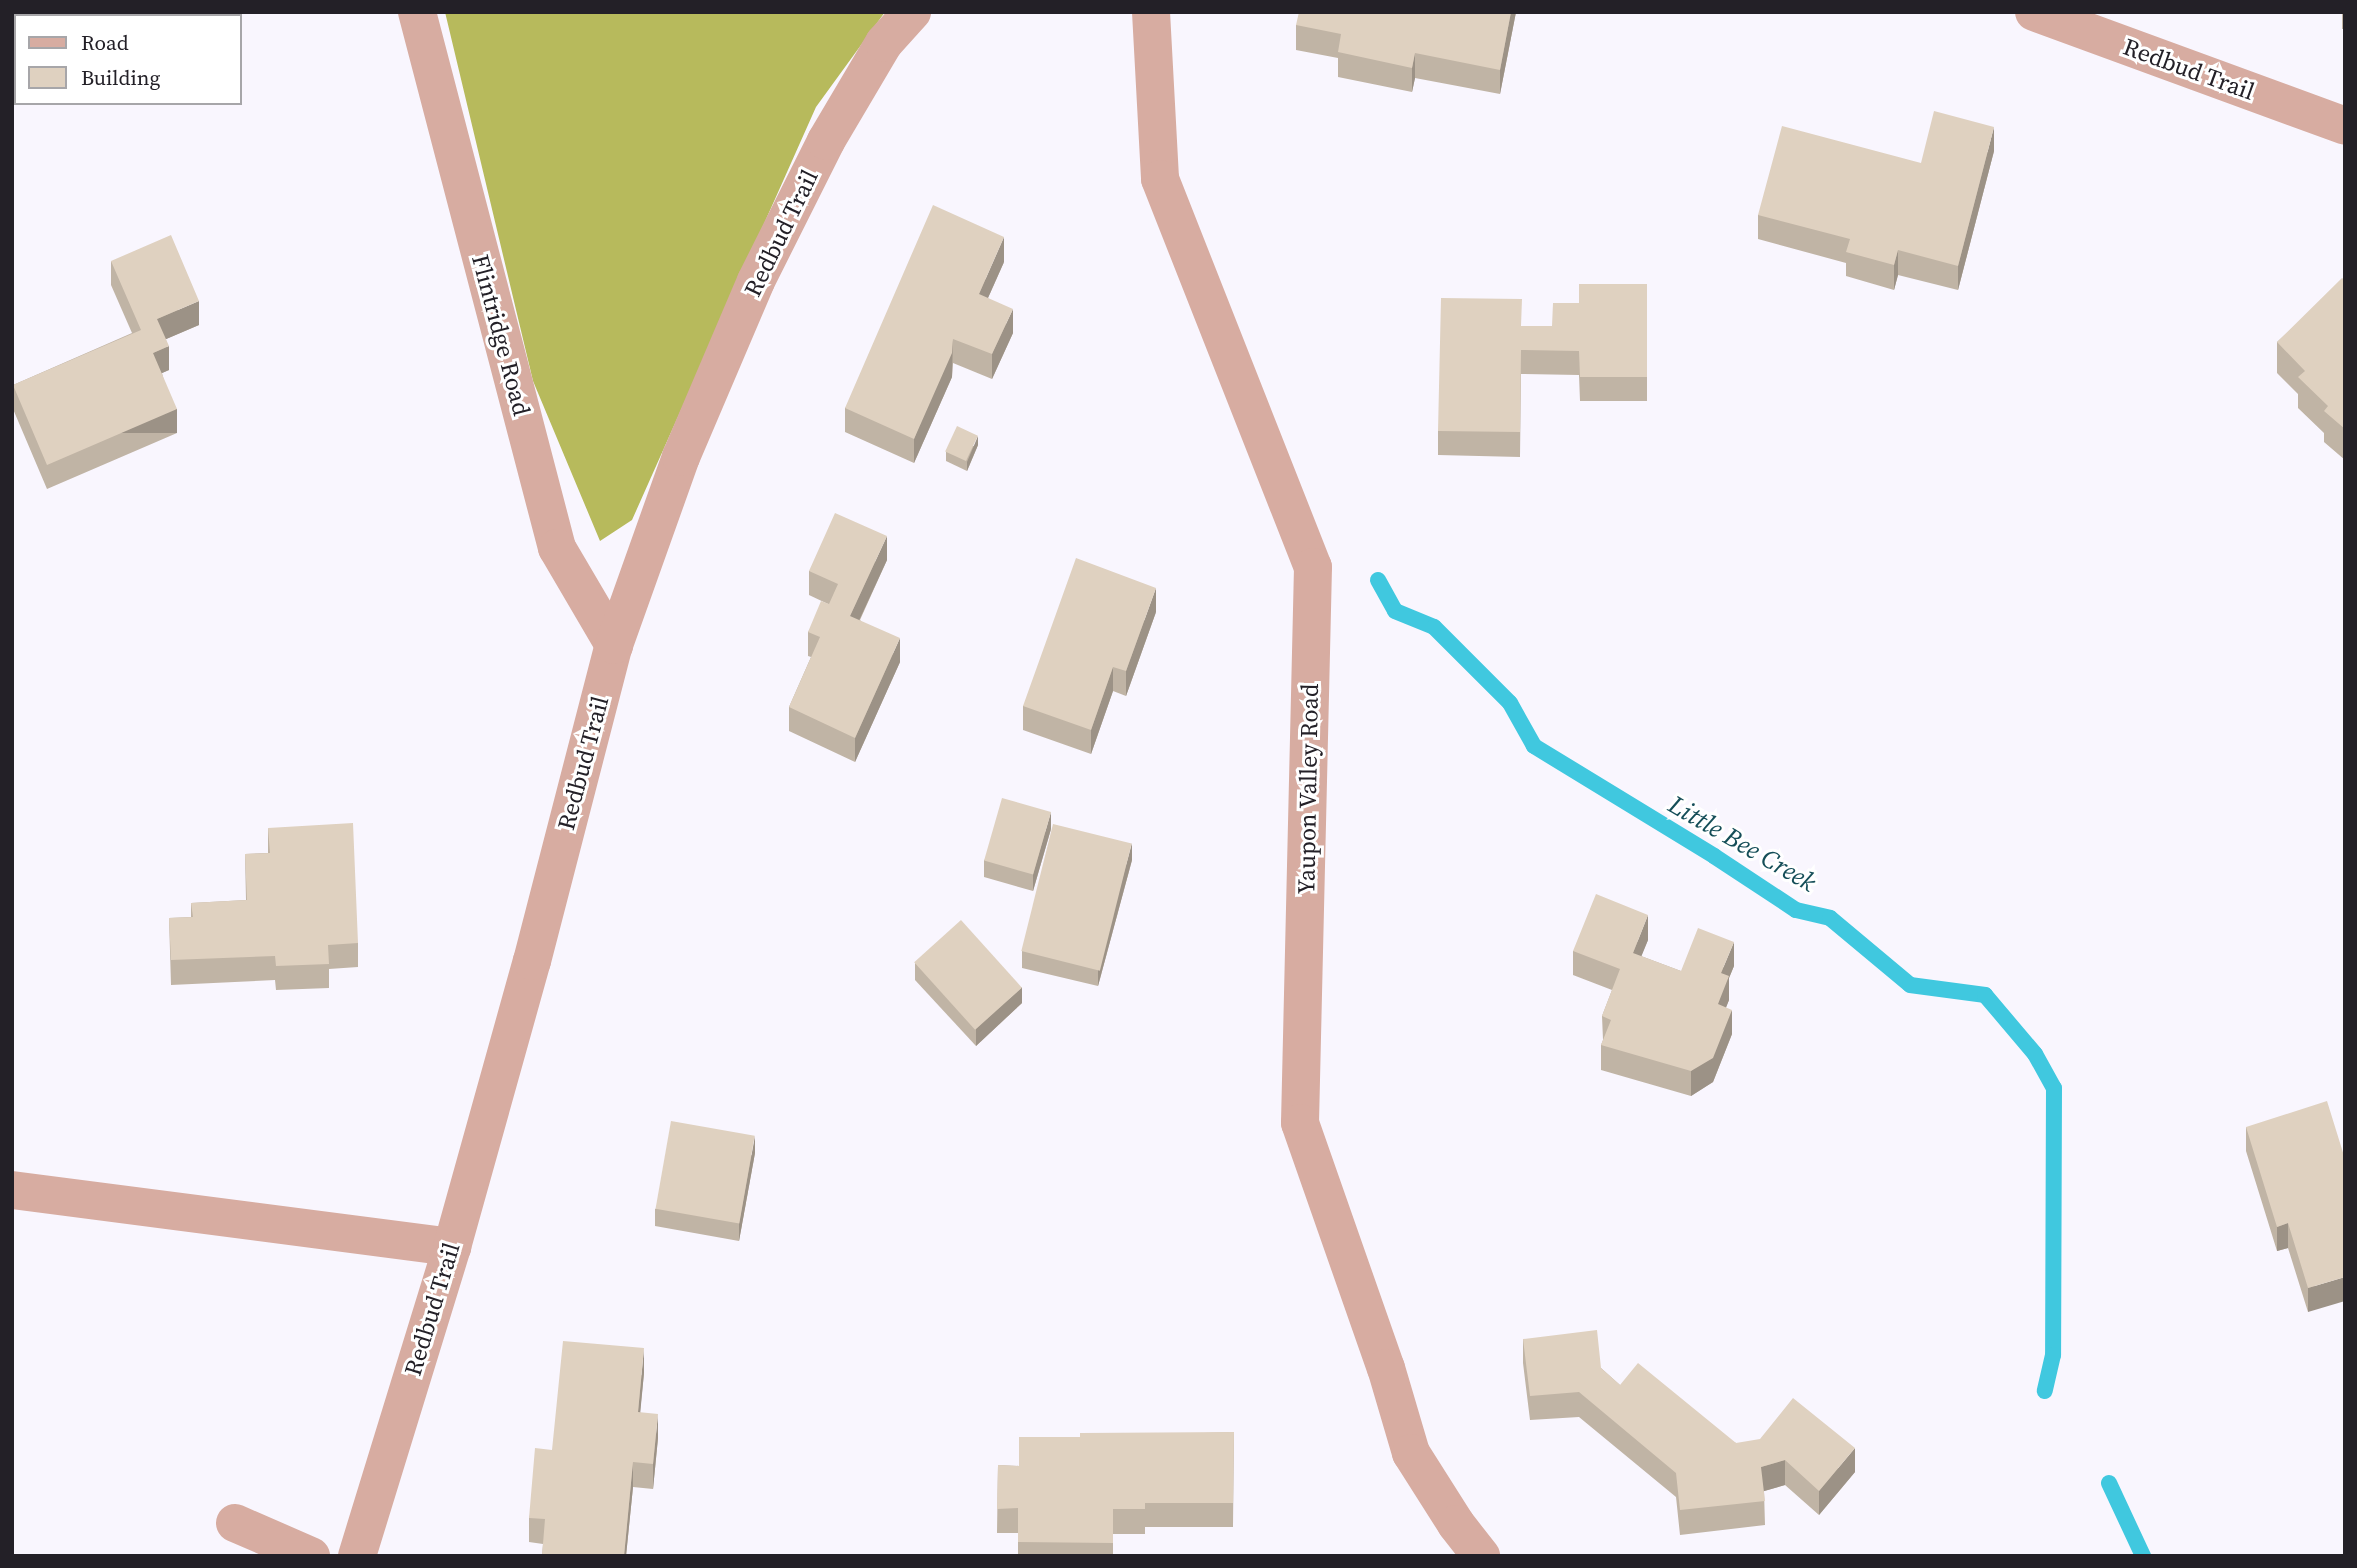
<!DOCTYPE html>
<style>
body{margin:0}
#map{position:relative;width:2357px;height:1568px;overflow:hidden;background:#f9f6fe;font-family:"Source Serif 4",serif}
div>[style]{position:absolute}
.forest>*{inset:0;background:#b7ba5c}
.stream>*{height:16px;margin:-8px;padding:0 8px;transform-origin:8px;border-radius:8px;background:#40c8df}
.minor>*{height:38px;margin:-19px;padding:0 19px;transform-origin:19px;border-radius:19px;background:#d7aca1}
.wall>*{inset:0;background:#c0b4a5;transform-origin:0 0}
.shaded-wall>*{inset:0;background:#9c9286;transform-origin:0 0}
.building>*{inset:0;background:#dfd1c0;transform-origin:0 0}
span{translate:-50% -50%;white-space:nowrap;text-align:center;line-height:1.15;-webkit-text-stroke:6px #fff;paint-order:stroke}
.street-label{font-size:24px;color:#232027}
.water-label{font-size:26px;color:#154e58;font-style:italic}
.frame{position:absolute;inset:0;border:14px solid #232027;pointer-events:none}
.legend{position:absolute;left:14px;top:14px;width:228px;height:91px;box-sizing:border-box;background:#fff;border:2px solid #a7a6a9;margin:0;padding:9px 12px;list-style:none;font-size:21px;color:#232027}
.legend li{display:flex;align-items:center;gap:14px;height:35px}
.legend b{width:35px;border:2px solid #a7a6a9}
</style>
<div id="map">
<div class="forest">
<i style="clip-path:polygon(445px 12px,885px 12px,816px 107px,632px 520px,600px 541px,533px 381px)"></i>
</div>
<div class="stream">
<i style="left:1378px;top:580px;width:35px;rotate:61deg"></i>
<i style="left:1395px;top:611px;width:42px;rotate:22.3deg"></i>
<i style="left:1434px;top:627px;width:107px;rotate:45deg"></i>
<i style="left:1510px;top:703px;width:49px;rotate:60.8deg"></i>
<i style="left:1534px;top:746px;width:211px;rotate:31.4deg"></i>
<i style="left:1714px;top:856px;width:98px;rotate:33.4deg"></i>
<i style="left:1796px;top:910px;width:35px;rotate:13deg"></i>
<i style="left:1830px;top:918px;width:104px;rotate:39.9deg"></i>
<i style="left:1910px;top:985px;width:76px;rotate:7.6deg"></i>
<i style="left:1985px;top:995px;width:77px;rotate:49.7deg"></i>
<i style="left:2035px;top:1054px;width:39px;rotate:61deg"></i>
<i style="left:2054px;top:1088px;width:267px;rotate:90.2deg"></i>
<i style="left:2053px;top:1355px;width:37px;rotate:103deg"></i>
<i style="left:2109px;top:1483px;width:81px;rotate:65deg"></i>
</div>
<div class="minor">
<i style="left:417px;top:12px;width:554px;rotate:75.36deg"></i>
<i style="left:557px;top:548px;width:113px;rotate:59.6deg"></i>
<i style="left:1151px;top:12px;width:167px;rotate:86.9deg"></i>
<i style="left:1160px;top:179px;width:417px;rotate:68.5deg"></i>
<i style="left:1313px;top:567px;width:556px;rotate:91.34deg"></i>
<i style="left:1300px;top:1123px;width:260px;rotate:70.7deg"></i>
<i style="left:1386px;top:1368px;width:89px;rotate:73.6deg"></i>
<i style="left:1411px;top:1453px;width:84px;rotate:57.6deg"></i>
<i style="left:1456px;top:1524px;width:41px;rotate:52deg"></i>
<i style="left:2034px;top:12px;width:331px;rotate:20.1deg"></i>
<i style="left:12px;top:1190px;width:444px;rotate:7.4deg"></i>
<i style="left:235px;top:1523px;width:83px;rotate:23.5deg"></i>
<i style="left:357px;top:1556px;width:323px;rotate:-72.9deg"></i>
<i style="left:452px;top:1247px;width:297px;rotate:-74.4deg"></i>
<i style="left:532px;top:961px;width:326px;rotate:-75.5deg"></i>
<i style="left:614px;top:645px;width:200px;rotate:-70.4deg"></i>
<i style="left:681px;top:457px;width:191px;rotate:-66.9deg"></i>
<i style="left:756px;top:281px;width:157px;rotate:-63.4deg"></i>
<i style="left:826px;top:141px;width:114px;rotate:-59.4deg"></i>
<i style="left:884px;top:43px;width:42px;rotate:-47.9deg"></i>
</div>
<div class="wall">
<i style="clip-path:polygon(1516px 12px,1500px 94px,1415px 78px,1412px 92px,1338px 77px,1338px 58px,1296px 50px,1296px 25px)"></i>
<i style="left:2342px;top:12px;width:3px;height:17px"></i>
<i style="clip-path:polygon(1994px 151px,1958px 290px,1898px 275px,1894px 290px,1846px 276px,1846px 263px,1758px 239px,1758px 215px,1921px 163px)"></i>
<i style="clip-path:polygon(111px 261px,199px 325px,166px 339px,169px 370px,162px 373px,177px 433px,47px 489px,13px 409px,13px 385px,132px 333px,111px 285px)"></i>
<i style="clip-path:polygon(1004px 262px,988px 298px,1013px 333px,992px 379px,953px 363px,952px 377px,914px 463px,845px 432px,845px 408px)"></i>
<i style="clip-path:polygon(2345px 280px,2345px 460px,2324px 442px,2324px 433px,2298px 408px,2298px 394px,2277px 373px,2277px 342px)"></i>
<i style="clip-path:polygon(1647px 284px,1647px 401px,1580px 401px,1579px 375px,1521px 374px,1520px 457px,1438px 455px,1438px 431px,1522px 326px,1552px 326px,1579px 303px)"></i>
<i style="clip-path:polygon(978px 445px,967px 471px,946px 461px,946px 452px)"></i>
<i style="clip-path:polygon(887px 560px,860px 620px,900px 662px,855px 762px,789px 731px,789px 707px,811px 657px,808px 656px,808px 632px,828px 604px,809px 595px,809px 571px)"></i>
<i style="clip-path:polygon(1156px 612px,1126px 696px,1113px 691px,1091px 754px,1023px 730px,1023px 706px)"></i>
<i style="clip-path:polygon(268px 828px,358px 943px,358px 967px,329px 969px,329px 988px,276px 990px,275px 980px,171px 985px,169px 918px,191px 917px,191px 903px,246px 900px,245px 854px,268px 853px)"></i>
<i style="clip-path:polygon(1051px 829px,1033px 891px,984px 877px,984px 860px)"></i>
<i style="clip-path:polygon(1132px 860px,1098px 986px,1022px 968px,1022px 951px)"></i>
<i style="clip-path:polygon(1648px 940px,1641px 956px,1681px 971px,1734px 966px,1729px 978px,1729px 1000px,1726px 1007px,1732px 1034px,1713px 1082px,1691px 1096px,1601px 1070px,1601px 1045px,1603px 1040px,1602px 1016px,1612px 990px,1573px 975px,1573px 951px)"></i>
<i style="clip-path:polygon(915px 963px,1022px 1003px,976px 1046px,915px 980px)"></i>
<i style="clip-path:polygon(2246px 1127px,2345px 1159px,2308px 1312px,2288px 1248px,2277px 1251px,2246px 1151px)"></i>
<i style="clip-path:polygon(755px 1153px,739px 1241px,655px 1226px,655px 1209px)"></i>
<i style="clip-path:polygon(1523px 1339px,1601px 1368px,1620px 1385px,1736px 1443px,1855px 1472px,1819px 1515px,1785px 1485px,1764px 1491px,1765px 1525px,1680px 1535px,1676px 1497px,1579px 1417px,1530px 1420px,1523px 1363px)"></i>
<i style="clip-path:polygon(644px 1373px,640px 1412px,658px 1438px,653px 1489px,633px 1487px,626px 1556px,542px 1556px,543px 1544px,529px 1542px,529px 1518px,552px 1450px)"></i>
<i style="clip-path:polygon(1234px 1432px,1233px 1527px,1145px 1527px,1145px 1534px,1113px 1534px,1113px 1556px,1018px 1556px,1018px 1533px,997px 1533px,998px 1465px,1019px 1466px,1080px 1437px)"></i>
</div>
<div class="shaded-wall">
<i style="clip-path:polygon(1511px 12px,1516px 12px,1500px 94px,1500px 70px)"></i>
<i style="clip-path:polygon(1415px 53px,1415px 78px,1412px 92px,1412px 68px)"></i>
<i style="clip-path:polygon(1994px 127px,1994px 151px,1958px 290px,1958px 266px)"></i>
<i style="clip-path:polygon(1004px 237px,1004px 262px,979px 318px,979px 294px)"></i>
<i style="clip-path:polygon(1898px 250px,1898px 275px,1894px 290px,1894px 265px)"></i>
<i style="clip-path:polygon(199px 301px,199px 325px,157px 343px,157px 319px)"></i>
<i style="clip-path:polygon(1013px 309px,1013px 333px,992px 379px,992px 354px)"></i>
<i style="clip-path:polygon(953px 339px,952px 377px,914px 463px,914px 439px)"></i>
<i style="clip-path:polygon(169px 346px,169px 370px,153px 377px,153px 353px)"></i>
<i style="left:177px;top:409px;width:24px;height:142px;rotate:90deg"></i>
<i style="clip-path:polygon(978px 436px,978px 445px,967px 471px,967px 462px)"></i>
<i style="clip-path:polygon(887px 536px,887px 560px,850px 640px,850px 616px)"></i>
<i style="clip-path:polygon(1156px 588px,1156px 612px,1126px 696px,1126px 671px)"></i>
<i style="clip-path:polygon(900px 638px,900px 662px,855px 762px,855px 738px)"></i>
<i style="clip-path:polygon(1113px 667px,1113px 691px,1091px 754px,1091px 730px)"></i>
<i style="clip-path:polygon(1051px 812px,1051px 829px,1033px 891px,1033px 874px)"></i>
<i style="clip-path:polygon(1132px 843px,1132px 860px,1098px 986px,1098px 969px)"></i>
<i style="clip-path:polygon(1648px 915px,1648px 940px,1633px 977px,1633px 953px)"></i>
<i style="clip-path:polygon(1734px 942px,1734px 966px,1729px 978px,1729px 1000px,1718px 1028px,1718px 1004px,1721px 973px)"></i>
<i style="clip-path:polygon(1022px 987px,1022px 1003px,976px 1046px,976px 1029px)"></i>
<i style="clip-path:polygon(1732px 1010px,1732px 1034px,1713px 1082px,1691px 1096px,1691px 1071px)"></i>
<i style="clip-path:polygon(755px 1136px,755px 1153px,739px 1241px,739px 1224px)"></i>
<i style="clip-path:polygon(2288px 1223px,2288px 1248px,2277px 1251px,2277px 1227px)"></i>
<i style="clip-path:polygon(2345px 1277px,2345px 1301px,2308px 1312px,2308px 1288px)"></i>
<i style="clip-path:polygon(644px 1348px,644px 1373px,638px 1436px,638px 1412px)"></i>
<i style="clip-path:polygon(658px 1414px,658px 1438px,653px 1489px,653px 1464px)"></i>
<i style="clip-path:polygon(1855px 1448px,1855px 1472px,1819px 1515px,1819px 1491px)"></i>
<i style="clip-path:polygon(1785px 1460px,1785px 1485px,1761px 1492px,1761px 1467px)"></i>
<i style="clip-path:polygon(633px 1462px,633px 1487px,626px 1556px,624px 1556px)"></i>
</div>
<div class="building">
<i style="clip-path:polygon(1299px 12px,1511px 12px,1500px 70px,1415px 53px,1412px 68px,1338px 52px,1341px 34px,1296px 25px)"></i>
<i style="clip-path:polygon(1934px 111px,1994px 127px,1958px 266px,1898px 250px,1894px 265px,1846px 252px,1850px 239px,1758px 215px,1782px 126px,1921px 163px)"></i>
<i style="clip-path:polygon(933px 205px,1004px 237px,979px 294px,1013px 309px,992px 354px,953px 339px,952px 353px,914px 439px,845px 408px)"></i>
<i style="clip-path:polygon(171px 235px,199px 301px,157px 319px,169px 346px,153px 353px,177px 409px,47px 465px,13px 385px,141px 330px,111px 261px)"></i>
<i style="clip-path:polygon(2342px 278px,2345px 280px,2345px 429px,2324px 411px,2328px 406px,2298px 377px,2305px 371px,2277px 342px)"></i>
<i style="clip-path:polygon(1579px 284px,1647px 284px,1647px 377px,1580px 377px,1579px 351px,1521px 350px,1520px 432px,1438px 431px,1441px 298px,1522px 299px,1521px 326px,1552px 326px,1553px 303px,1579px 303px)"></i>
<i style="left:957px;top:426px;width:23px;height:28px;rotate:25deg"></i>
<i style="clip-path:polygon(835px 513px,887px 536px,850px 616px,900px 638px,855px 738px,789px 707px,820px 637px,808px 632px,821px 601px,829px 604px,838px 584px,809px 571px)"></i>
<i style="clip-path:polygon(1076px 558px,1156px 588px,1126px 671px,1113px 667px,1091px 730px,1023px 706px)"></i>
<i style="left:1002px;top:798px;width:51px;height:65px;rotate:16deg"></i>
<i style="clip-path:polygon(353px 823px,358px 943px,328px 945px,329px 964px,276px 966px,275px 956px,171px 960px,169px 918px,193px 917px,191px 903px,247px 900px,245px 854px,270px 853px,268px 828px)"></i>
<i style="left:1053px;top:824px;width:81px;height:131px;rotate:14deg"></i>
<i style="clip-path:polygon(1596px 894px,1648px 915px,1633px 953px,1681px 971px,1698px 928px,1734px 942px,1721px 973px,1729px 976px,1718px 1004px,1732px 1010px,1713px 1058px,1691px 1071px,1601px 1045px,1611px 1020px,1602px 1016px,1620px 969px,1573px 951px)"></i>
<i style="left:961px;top:920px;width:91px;height:63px;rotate:48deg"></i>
<i style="clip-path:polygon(2327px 1101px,2345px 1159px,2345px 1277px,2308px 1288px,2288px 1223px,2277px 1227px,2246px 1127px)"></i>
<i style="left:671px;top:1121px;width:85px;height:89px;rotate:10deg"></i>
<i style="clip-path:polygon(1597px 1330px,1601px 1368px,1620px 1385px,1638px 1363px,1736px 1443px,1760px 1439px,1793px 1398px,1855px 1448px,1819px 1491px,1785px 1460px,1761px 1467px,1765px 1501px,1680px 1510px,1676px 1473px,1579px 1392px,1530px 1396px,1523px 1339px)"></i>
<i style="clip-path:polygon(563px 1341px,644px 1348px,638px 1412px,658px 1414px,653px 1464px,633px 1462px,624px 1556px,542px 1556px,545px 1519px,529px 1518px,535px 1448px,552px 1450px)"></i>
<i style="clip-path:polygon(1234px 1432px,1233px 1503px,1145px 1503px,1145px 1509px,1113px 1509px,1113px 1543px,1018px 1542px,1018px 1508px,997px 1509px,998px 1465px,1019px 1466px,1019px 1437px,1080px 1437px,1080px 1433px)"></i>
</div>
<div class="street-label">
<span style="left:2189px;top:69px;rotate:20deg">Redbud Trail</span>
<span style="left:781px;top:233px;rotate:-64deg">Redbud Trail</span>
<span style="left:501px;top:335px;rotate:75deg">Flintridge Road</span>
<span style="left:583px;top:763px;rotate:-75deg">Redbud Trail</span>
<span style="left:1308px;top:789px;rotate:-89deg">Yaupon Valley Road</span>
<span style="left:432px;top:1309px;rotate:-73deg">Redbud Trail</span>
</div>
<div class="water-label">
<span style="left:1742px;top:844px;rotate:30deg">Little Bee Creek</span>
</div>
<div class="frame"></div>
<ul class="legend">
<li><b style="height:9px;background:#d7aca1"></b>Road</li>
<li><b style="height:19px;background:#dfd1c0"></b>Building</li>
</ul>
</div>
